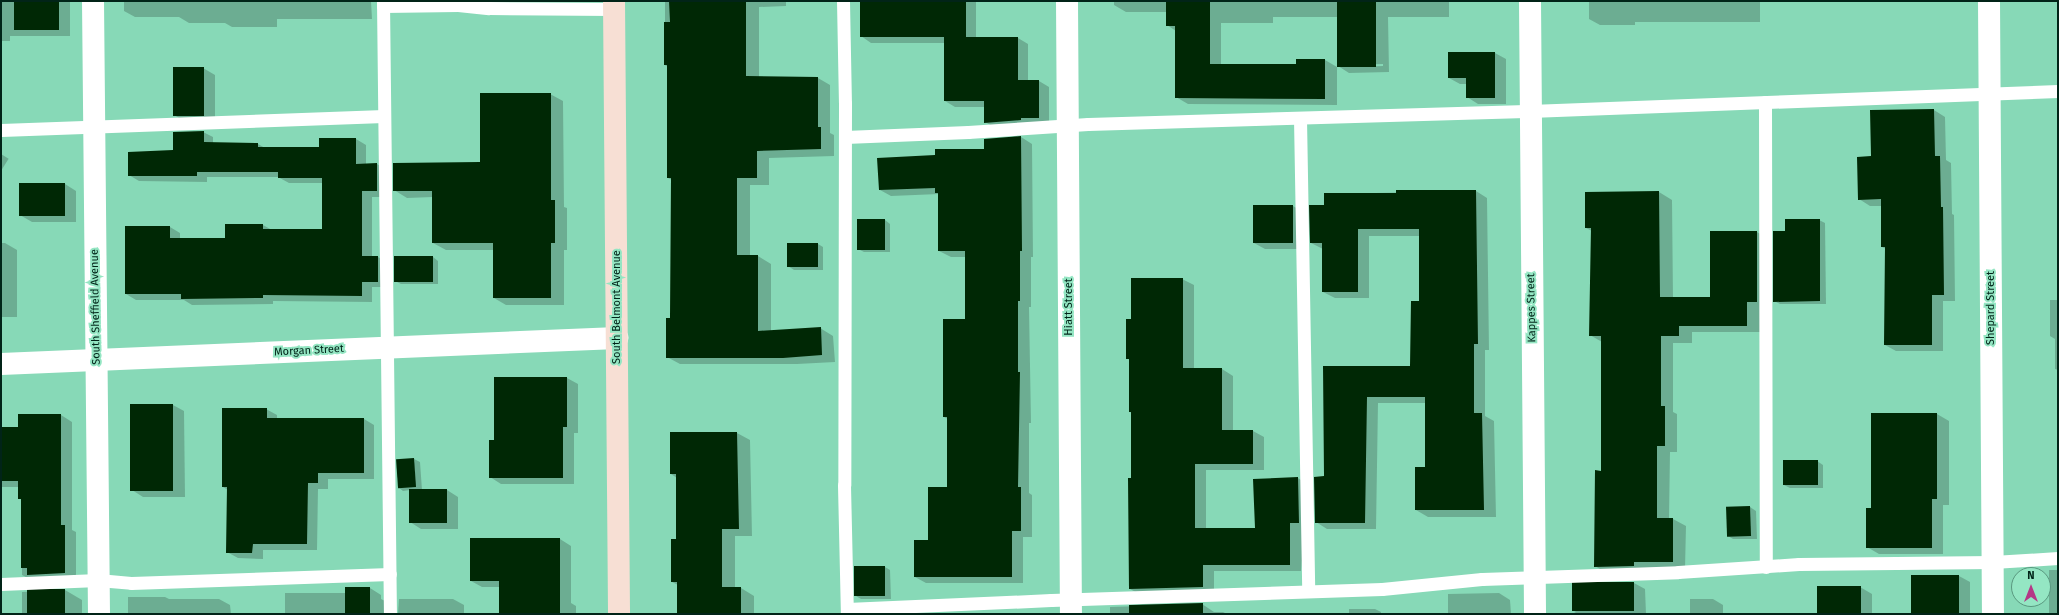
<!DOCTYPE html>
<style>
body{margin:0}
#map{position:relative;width:2059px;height:615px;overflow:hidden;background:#87d9b7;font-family:"Fira Sans",sans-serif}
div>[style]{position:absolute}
.shadow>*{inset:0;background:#0003;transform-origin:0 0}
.building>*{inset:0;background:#002805;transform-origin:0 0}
.service>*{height:13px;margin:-6.5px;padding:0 6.5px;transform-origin:6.5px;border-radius:6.5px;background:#fff}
.minor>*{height:22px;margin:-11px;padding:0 11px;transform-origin:11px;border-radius:11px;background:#fff}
.secondary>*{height:22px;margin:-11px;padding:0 11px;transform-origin:11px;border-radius:11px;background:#f7dfd4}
span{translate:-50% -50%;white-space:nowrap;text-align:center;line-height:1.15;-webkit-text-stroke:4px #94e6c3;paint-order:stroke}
.street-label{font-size:11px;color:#012418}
.frame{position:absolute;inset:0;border:2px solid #012418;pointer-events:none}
.north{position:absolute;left:2011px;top:567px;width:40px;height:40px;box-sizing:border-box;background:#94e6c3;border:1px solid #59987f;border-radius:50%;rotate:0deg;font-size:11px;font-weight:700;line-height:16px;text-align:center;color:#012418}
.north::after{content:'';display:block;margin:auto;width:14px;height:18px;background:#b43786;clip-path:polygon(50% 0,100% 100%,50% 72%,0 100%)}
</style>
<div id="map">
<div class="shadow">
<i style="clip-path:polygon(1px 1px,70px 1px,70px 36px,10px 36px,10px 41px,1px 41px)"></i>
<i style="clip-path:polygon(124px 1px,371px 1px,372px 19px,277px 19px,277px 27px,232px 27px,225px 23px,189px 23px,179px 17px,135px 17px,124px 11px)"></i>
<i style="clip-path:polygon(665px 1px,786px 1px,786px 6px,759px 7px,759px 77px,818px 78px,830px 85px,830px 133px,834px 135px,834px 156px,769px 158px,769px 185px,750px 185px,750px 256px,758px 256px,771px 264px,771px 331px,820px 328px,833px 336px,835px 362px,797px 364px,680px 364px,667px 357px,671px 319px,672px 180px,668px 178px,668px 67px,665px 65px)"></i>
<i style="clip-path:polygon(861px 1px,976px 1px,976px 38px,1018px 38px,1028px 44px,1028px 81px,1039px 81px,1049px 87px,1049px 123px,996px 128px,985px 122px,985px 107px,955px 107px,945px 101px,945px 43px,871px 43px,861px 36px)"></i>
<i style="clip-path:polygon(evenodd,1114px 1px,1449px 1px,1449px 17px,1388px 17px,1389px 72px,1349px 73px,1338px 66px,1338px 17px,1273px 17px,1273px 23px,1221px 23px,1221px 65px,1297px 65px,1325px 60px,1337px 67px,1337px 105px,1188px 104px,1176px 97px,1176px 31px,1167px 25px,1167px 12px,1126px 12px,1114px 5px,1114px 1px,1383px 64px,1383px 66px,1348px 67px,1348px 65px,1383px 64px)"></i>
<i style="clip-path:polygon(1589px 1px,1760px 1px,1760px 22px,1635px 22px,1635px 25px,1600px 25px,1589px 19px)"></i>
<i style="clip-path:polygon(1495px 53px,1506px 59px,1506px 104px,1478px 104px,1467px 97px,1467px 84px,1460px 84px,1449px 78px)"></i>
<i style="clip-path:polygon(203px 68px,215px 75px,215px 121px,186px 122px,174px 115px)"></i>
<i style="clip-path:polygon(550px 94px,563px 101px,564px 207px,567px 208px,567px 250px,564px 250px,564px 305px,506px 305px,494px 298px,494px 250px,446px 250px,433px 243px,433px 197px,407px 198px,394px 190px,481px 163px)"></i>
<i style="clip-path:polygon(1934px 110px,1945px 117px,1946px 160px,1951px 163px,1952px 214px,1954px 215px,1955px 301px,1943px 301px,1943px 351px,1896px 351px,1885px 345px,1886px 249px,1882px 247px,1882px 206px,1870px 206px,1859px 199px,1872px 157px)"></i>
<i style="clip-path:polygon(203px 132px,213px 137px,213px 143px,258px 144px,265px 148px,320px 148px,320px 139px,356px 139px,366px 145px,366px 165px,377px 164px,387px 170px,387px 197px,372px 197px,372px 257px,378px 257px,388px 263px,388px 287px,372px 287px,372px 302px,273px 301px,273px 304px,192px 305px,184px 300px,136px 300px,126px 294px,170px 227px,180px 233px,180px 239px,226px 239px,226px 225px,263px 225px,272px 230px,323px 230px,323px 183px,289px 183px,278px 177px,207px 177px,207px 182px,139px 181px,129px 175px,174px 151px)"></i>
<i style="clip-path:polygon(1021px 137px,1032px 144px,1033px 257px,1031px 257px,1031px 307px,1029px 307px,1031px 423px,1029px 423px,1029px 493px,1032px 495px,1032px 537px,1023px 537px,1023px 583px,926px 583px,915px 577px,948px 488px,948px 419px,944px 417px,966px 320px,966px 257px,951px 257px,939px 251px,939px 194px,891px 196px,880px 190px,936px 156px,985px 150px)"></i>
<i style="left:1px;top:154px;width:9px;height:46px;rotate:32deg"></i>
<i style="clip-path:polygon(65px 184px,76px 191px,76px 222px,32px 222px,20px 215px)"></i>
<i style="clip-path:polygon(1476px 191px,1487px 198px,1489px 350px,1485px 350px,1485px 416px,1494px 421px,1496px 517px,1428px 517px,1416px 510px,1426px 468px,1426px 403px,1378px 403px,1376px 529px,1327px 529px,1316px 522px,1325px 477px,1324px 367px,1411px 367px,1420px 302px,1420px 236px,1369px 236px,1369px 298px,1335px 298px,1323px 292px,1323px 249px,1311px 243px,1325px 206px,1325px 194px)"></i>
<i style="clip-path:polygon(1659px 192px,1672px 200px,1673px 298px,1711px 298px,1711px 232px,1757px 232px,1770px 240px,1760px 332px,1692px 332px,1692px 343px,1673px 343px,1673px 412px,1677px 414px,1677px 452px,1670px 452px,1669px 519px,1673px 519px,1686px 526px,1685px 569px,1608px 574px,1595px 566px,1602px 472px,1602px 342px,1590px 335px,1592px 231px,1586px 228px,1586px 193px)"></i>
<i style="clip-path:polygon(1254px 206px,1293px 206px,1305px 213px,1305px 249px,1265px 249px,1254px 243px)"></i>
<i style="clip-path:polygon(885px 220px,890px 224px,890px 252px,864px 252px,858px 249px)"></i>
<i style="clip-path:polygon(1819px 220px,1825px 223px,1826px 304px,1780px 304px,1774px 301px,1786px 232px)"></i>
<i style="clip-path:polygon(1px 243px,5px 243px,17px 250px,17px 317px,1px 317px)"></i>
<i style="clip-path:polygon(818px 244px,823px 247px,823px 270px,794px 270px,788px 266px)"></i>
<i style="clip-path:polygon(2057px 251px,2058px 251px,2058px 382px,2058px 370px,2055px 369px,2055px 339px,2050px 336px,2050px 300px,2057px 300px)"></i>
<i style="clip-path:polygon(433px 257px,438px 261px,438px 284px,401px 284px,395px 281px)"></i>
<i style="clip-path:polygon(1182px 279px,1194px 285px,1194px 369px,1222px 369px,1233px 376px,1233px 431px,1253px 431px,1264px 437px,1264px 470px,1206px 470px,1206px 529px,1256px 529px,1298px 478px,1309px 485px,1301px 571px,1214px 571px,1214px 593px,1141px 595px,1130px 589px,1132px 413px,1130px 412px,1130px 360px,1127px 358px,1132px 320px)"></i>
<i style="clip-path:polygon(567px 378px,578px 384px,578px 433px,574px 433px,574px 484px,501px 484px,490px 477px,495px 441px)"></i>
<i style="clip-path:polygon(173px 405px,184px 411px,185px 497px,143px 497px,132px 490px)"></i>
<i style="clip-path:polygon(266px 409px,277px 415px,277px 419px,364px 419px,374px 425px,374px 479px,328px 479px,328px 489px,318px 489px,317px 550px,263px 550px,263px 559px,238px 558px,227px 552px,228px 490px,223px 487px)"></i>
<i style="clip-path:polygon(1872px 414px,1937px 414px,1949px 421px,1949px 505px,1943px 505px,1943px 554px,1879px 554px,1867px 547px,1872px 509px)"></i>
<i style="clip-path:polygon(61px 415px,72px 422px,72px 530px,76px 532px,76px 579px,34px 581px,22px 575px,22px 500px,19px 498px,19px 487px,1px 487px,1px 428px,19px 428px)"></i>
<i style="clip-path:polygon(737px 433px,750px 440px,752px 536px,735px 536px,735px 588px,741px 588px,754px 596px,754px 614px,678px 614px,678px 585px,672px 582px,677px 540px,677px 478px,671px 474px)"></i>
<i style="clip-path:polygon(414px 459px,420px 462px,422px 490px,447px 490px,458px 497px,458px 529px,421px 529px,410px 522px,410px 490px,403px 491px,398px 487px)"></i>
<i style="clip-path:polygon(1817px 461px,1823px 465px,1823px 488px,1790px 488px,1784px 485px)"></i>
<i style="clip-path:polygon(1750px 507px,1756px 511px,1757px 539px,1733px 539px,1728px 536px,1727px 508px)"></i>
<i style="clip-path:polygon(560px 539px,571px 546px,571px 603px,576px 606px,576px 614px,500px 614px,500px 587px,482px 587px,471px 581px)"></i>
<i style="clip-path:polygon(885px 567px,890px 570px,891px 599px,861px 599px,856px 596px)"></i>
<i style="clip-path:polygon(2058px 567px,2058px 614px,2049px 614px,2049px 570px,2058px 570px)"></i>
<i style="clip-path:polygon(1959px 576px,1970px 582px,1970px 614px,1912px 614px)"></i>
<i style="clip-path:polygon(1634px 583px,1645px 589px,1646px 614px,1578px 614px,1574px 612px)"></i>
<i style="clip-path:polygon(1860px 587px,1872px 594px,1872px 614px,1818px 614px)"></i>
<i style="clip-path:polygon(370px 588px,381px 595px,381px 599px,393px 605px,393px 614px,285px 614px,285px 593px,346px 593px)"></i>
<i style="clip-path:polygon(65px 590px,82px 600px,82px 614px,22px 614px,22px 592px)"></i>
<i style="clip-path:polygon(1499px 593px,1510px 600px,1511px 614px,1448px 614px,1448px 594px)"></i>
<i style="clip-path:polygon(128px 597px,165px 597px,169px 599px,219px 599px,230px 605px,231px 614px,128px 614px)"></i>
<i style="clip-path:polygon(399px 599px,453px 599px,464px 605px,464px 614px,398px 614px)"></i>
<i style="clip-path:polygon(1690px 599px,1713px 599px,1723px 605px,1723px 614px,1690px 614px)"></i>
<i style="clip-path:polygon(1202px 604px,1214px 612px,1223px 612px,1227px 614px,1110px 614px,1110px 607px)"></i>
<i style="clip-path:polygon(1349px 609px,1375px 609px,1381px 612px,1381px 614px,1349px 614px)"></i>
</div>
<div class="building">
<i style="left:14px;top:1px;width:45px;height:29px"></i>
<i style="clip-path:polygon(669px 1px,746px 1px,746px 76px,818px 77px,818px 127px,821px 127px,821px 149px,757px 151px,757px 178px,737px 178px,737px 255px,758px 255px,758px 331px,821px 327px,822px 355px,783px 358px,666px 358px,666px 318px,670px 318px,671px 178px,667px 178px,667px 65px,664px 65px,664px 22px,670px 22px)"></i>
<i style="clip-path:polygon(860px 1px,966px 1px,966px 37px,1018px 37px,1018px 80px,1039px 80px,1039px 118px,1021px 118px,1021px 120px,984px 123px,984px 101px,944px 101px,944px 37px,860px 37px)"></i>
<i style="clip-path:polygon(1166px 1px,1210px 1px,1210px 64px,1296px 64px,1296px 59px,1325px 59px,1325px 99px,1175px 98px,1175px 26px,1166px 26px)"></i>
<i style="left:1337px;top:1px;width:39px;height:66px"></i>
<i style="clip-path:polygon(1448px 52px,1495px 52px,1495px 98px,1466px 98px,1466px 78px,1448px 78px)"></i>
<i style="left:173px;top:67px;width:31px;height:49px"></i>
<i style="clip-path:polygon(480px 93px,551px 93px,551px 200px,555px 200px,555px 243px,551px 243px,551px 298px,493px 298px,493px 243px,432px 243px,432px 191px,393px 191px,393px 163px,480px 162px)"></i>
<i style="clip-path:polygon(1934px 109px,1935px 156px,1940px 156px,1941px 207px,1943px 207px,1944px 295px,1932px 295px,1932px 345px,1884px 345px,1885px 247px,1881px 247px,1881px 199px,1858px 200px,1857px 157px,1871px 156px,1870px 110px)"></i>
<i style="clip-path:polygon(204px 131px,204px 142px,258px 143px,258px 147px,319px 147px,319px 138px,356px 138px,356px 164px,377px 163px,377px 191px,362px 191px,362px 256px,378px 256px,378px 282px,362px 282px,362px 296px,263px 295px,263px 298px,181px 299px,181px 294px,125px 294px,125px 226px,170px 226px,170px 238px,225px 238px,225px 224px,263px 224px,263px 229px,322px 229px,322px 178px,278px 178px,278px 172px,197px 172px,197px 176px,128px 176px,128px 152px,173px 150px,173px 132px)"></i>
<i style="clip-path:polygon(1021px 136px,1022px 251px,1020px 251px,1020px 301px,1018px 301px,1018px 372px,1020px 372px,1018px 487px,1021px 487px,1021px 531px,1012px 531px,1012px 577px,914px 577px,914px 540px,928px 540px,928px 487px,947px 487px,947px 417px,943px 417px,943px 319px,965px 319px,965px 251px,938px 251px,938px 193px,935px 193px,935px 188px,879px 190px,877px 158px,935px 155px,935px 149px,984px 149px,984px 139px)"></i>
<i style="left:19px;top:183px;width:46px;height:33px"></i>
<i style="clip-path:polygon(1396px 190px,1476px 190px,1478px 344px,1474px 344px,1474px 413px,1482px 413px,1484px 510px,1415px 510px,1415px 467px,1425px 467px,1425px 397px,1367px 397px,1365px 523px,1315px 523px,1314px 477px,1324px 476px,1323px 366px,1410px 366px,1411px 301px,1419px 301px,1419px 229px,1358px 229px,1358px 292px,1322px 292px,1322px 243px,1310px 243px,1309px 205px,1324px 205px,1324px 193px,1396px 193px)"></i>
<i style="clip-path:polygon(1659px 191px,1660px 297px,1710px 297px,1710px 231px,1757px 231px,1757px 302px,1747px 302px,1747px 326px,1679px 326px,1679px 336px,1661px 336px,1661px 406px,1665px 406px,1665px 446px,1657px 446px,1657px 518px,1673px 518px,1673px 562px,1634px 562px,1634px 566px,1594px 567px,1595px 470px,1601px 471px,1601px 336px,1589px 336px,1591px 228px,1585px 228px,1585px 192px)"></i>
<i style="left:1253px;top:205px;width:40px;height:38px"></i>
<i style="left:857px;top:219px;width:28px;height:31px"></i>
<i style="clip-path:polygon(1785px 219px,1820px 219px,1820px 301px,1773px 302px,1773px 231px,1785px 231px)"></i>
<i style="left:787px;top:243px;width:31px;height:24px"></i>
<i style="left:394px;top:256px;width:39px;height:26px"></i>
<i style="clip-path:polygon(1131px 278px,1183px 278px,1183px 368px,1222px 368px,1222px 430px,1253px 430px,1253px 464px,1195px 464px,1195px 528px,1255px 528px,1253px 479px,1298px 477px,1299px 523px,1290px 523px,1290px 565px,1203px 565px,1203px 587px,1129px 589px,1128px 478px,1131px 478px,1131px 412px,1129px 412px,1129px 359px,1126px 359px,1126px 319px,1131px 319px)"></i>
<i style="clip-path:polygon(494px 377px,567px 377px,567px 427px,563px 427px,563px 478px,489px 478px,489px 440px,494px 440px)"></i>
<i style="left:130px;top:404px;width:43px;height:87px"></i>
<i style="clip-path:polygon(222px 408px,267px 408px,267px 418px,364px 418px,364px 473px,318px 473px,318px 483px,308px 483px,307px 544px,253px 544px,252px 553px,226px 553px,227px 487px,222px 487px)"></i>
<i style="clip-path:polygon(1871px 413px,1937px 413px,1937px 499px,1932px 499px,1932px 548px,1866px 548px,1866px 508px,1871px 508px)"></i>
<i style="clip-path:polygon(18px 414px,61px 414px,61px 525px,65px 525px,65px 573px,27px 575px,27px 568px,21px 568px,21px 499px,18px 499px,18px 481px,1px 481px,1px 427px,18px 427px)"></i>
<i style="clip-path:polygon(670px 432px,737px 432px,739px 529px,722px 529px,722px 587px,741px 587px,741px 614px,677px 614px,677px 582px,671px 582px,671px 539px,676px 539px,676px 474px,670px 474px)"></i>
<i style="left:414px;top:458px;width:29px;height:18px;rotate:86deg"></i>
<i style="left:1783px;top:460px;width:35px;height:25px"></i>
<i style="left:409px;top:489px;width:38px;height:34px"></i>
<i style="left:1750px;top:506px;width:30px;height:24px;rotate:88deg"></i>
<i style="clip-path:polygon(470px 538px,560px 538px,560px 614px,499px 614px,499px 581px,470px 581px)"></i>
<i style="left:854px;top:566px;width:31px;height:30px"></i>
<i style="left:1911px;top:575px;width:48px;height:39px"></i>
<i style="left:1634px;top:582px;width:29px;height:62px;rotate:90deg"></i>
<i style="left:1861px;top:586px;width:28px;height:44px;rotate:90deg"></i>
<i style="left:345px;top:587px;width:25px;height:27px"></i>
<i style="left:65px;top:589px;width:25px;height:38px;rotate:90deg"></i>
<i style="clip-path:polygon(1203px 603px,1203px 614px,1129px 614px,1129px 605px)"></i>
</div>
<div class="service">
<i style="left:383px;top:1px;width:613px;rotate:89.35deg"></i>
<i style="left:843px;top:1px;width:102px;rotate:88.9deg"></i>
<i style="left:845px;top:103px;width:382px;rotate:90.1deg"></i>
<i style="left:844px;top:485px;width:129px;rotate:88.7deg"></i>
<i style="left:383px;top:6px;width:75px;rotate:-0.8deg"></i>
<i style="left:458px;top:5px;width:31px;rotate:6deg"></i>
<i style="left:489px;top:8px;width:125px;rotate:0.5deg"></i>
<i style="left:1765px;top:102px;width:465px;rotate:89.9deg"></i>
<i style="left:1300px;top:118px;width:473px;rotate:89deg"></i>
<i style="left:1px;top:130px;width:383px;rotate:-2.1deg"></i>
<i style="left:845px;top:137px;width:123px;rotate:-2.3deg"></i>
<i style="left:968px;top:132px;width:120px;rotate:-3.8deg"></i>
<i style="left:1088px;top:124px;width:442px;rotate:-1.7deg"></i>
<i style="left:1530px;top:111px;width:528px;rotate:-2.17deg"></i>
<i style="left:1px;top:584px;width:97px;rotate:-2.4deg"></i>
<i style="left:98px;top:580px;width:33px;rotate:5deg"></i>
<i style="left:131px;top:583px;width:259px;rotate:-2deg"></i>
<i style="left:847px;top:609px;width:204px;rotate:-2.5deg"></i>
<i style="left:1051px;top:600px;width:331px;rotate:-1.9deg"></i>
<i style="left:1382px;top:589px;width:100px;rotate:-5.7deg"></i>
<i style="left:1482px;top:579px;width:196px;rotate:-2deg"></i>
<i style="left:1678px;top:572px;width:121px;rotate:-3.8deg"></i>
<i style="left:1799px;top:564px;width:194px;rotate:-0.6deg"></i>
<i style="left:1993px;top:562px;width:65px;rotate:-3.5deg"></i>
</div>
<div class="minor">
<i style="left:93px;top:1px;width:613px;rotate:89.44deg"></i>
<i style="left:1067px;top:1px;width:613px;rotate:89.63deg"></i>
<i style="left:1530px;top:1px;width:613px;rotate:89.53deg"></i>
<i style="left:1989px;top:1px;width:613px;rotate:89.63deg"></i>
<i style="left:1px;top:364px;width:617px;rotate:-2.42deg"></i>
</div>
<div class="secondary">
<i style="left:614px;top:1px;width:613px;rotate:89.53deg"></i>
</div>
<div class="street-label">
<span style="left:96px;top:307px;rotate:-91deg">South Sheffield Avenue</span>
<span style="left:617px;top:307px;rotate:-90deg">South Belmont Avenue</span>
<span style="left:1069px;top:307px;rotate:-90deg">Hiatt Street</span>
<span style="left:1532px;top:308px;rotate:-91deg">Kappes Street</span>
<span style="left:1991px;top:308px;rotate:-90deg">Shepard Street</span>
<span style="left:309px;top:351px;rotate:-3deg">Morgan Street</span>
</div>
<div class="frame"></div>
<div class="north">N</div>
</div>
